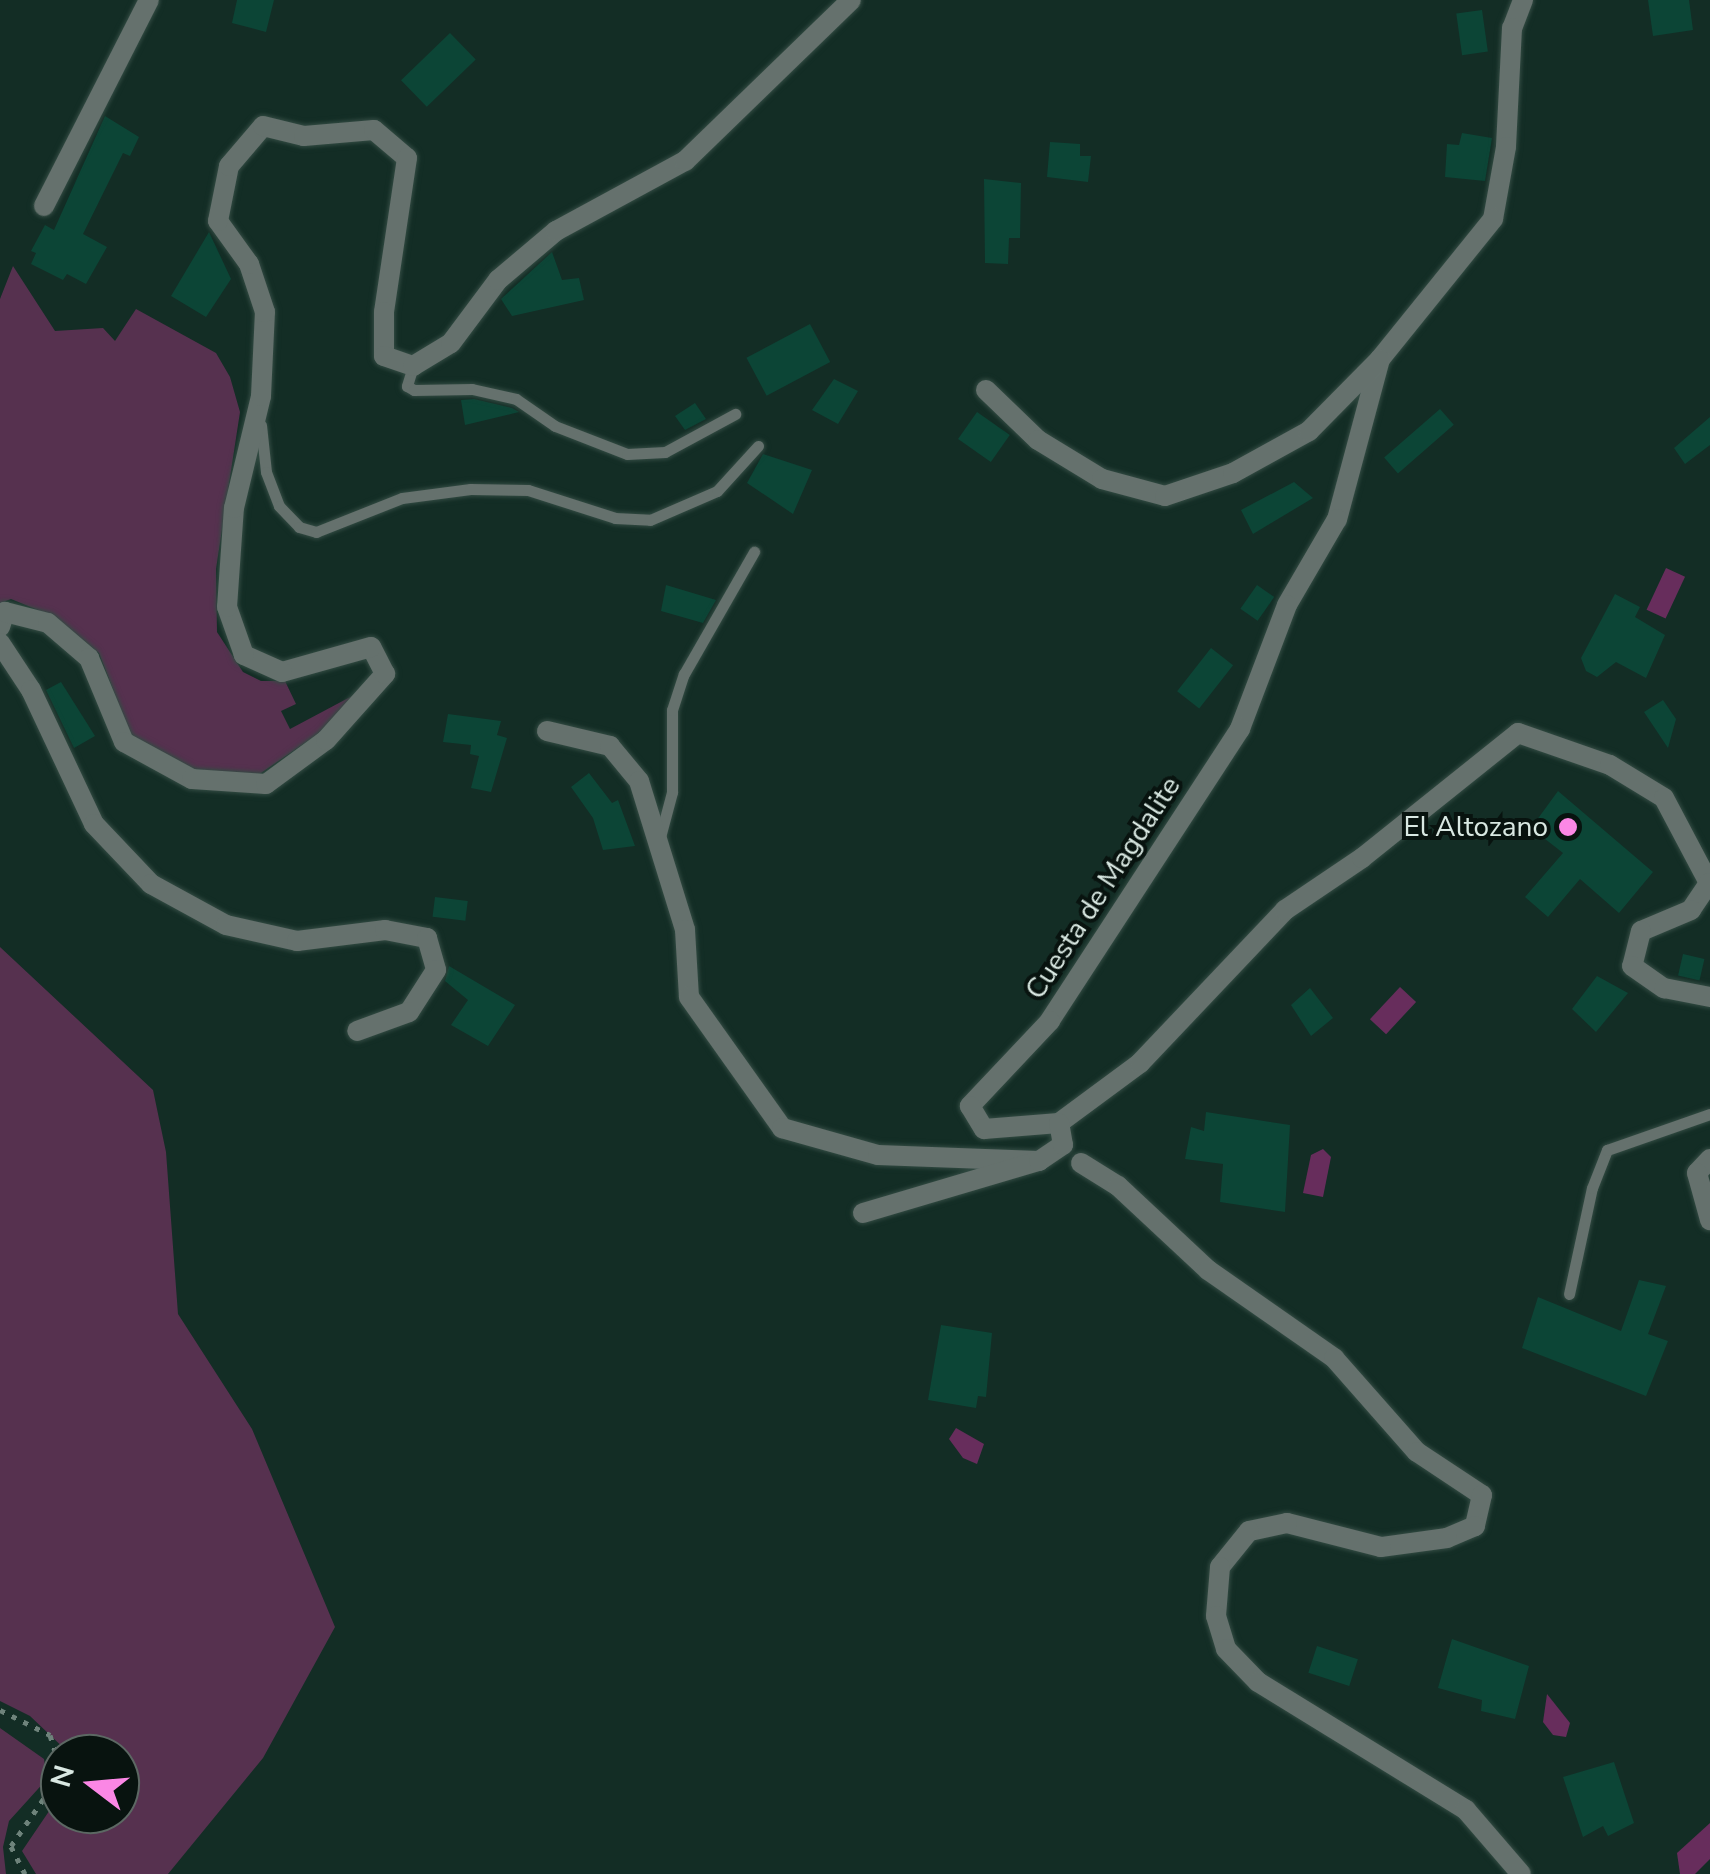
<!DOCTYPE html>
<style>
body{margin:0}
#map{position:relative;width:1710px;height:1874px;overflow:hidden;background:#132d25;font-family:"Nunito Sans",sans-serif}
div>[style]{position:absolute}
.green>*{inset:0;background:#56314f}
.water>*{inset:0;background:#672d5c;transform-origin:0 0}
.building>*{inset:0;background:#0c4536;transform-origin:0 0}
.path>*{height:5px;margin-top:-2.5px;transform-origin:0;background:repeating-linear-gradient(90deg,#6e837b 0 5px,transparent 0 13px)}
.roads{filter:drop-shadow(0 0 2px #334b43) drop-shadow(0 0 2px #334b43)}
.lane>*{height:11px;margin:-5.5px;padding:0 5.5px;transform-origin:5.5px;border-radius:5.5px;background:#65716d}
.street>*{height:20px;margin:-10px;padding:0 10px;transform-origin:10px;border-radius:10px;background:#65716d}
.dots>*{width:28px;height:28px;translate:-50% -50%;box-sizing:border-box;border:5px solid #08130f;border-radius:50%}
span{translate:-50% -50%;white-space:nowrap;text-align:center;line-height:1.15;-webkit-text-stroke:8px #08130f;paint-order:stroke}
.poi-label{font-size:28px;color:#d9e8e2}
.right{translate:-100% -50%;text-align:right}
.street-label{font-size:28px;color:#d9e8e2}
.north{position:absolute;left:40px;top:1734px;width:100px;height:100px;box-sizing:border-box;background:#08130f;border:2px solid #5c6863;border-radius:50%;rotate:286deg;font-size:28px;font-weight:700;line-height:40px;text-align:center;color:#d9e8e2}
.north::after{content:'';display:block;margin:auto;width:35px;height:45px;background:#fb87e5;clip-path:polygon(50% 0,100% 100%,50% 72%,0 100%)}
</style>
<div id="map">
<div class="green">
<i style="clip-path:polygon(13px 266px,55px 331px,103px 328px,115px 341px,136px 309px,216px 353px,230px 377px,240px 412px,216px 569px,217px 632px,243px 672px,261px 681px,285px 681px,296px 704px,281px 711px,290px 729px,369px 687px,331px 725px,258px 775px,193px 769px,131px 736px,99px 653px,55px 617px,11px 599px,0 603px,0 299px)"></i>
<i style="clip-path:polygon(0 947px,153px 1090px,166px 1152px,178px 1314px,252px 1429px,335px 1627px,263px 1758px,168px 1874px,36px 1874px,22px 1851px,60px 1795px,60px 1814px,120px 1814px,120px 1754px,70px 1754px,30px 1716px,0 1701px)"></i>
<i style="clip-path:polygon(0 1728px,44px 1759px,47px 1779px,9px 1821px,3px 1847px,6px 1874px,0 1874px)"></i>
</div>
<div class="water">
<i style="left:1666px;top:568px;width:21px;height:46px;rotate:25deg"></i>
<i style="left:1400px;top:987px;width:22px;height:44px;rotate:43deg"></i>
<i style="clip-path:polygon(1323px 1149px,1331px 1157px,1323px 1197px,1303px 1193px,1311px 1155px)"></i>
<i style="clip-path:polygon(956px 1428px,984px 1444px,977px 1464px,963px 1458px,949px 1439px)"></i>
<i style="clip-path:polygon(1547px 1694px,1570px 1723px,1566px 1737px,1553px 1735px,1543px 1722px)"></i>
<i style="clip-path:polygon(1710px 1823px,1710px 1859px,1695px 1874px,1680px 1874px,1677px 1853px)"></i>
</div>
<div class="building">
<i style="clip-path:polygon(237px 0,274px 0,266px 32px,232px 23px)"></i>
<i style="clip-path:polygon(1648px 0,1689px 0,1693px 30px,1653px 36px)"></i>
<i style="left:1482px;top:10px;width:42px;height:26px;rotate:82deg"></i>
<i style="left:450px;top:33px;width:37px;height:68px;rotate:46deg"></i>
<i style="clip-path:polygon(105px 116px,139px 137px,130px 156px,123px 153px,83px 234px,107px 247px,86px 284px,67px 274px,63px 280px,31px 264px,36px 253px,31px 251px,45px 225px,54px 230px)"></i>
<i style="clip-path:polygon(1462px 133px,1492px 138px,1485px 181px,1445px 177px,1447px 144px,1459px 145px)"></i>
<i style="clip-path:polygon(1050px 142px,1080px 144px,1080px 156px,1091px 156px,1088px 182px,1047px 177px)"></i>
<i style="clip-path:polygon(984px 179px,1021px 183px,1020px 238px,1009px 238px,1008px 264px,985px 263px)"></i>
<i style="clip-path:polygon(209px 232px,231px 279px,206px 317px,171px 296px)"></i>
<i style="clip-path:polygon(552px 252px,562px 280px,579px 278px,584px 300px,512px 316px,501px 299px)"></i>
<i style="left:810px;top:324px;width:43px;height:72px;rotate:62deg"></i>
<i style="clip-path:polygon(834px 379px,858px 391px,838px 424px,812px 410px)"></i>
<i style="clip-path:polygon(474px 399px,512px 408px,519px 412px,465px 425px,461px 400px)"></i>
<i style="clip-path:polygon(695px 403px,706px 419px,685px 430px,675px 416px)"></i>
<i style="left:1440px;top:409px;width:21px;height:74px;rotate:49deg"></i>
<i style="left:977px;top:412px;width:40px;height:33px;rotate:35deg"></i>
<i style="clip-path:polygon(1710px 417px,1710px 445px,1685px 464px,1674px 448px)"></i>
<i style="clip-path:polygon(763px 454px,812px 470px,793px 514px,747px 483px)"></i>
<i style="clip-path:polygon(1294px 482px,1313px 498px,1253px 534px,1241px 510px)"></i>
<i style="clip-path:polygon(666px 585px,716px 600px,703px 623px,661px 611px)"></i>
<i style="left:1257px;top:585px;width:21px;height:29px;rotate:35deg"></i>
<i style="clip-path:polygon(1615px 594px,1640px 607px,1635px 617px,1665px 635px,1646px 678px,1616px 662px,1597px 677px,1586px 671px,1581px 658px)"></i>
<i style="left:1211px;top:648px;width:28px;height:55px;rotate:38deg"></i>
<i style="clip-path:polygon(61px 682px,95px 736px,74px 748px,46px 690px)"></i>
<i style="clip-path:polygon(1663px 700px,1676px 719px,1668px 748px,1644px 712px)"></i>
<i style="clip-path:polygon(448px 714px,501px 721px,497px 735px,507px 738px,491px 792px,471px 788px,479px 756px,470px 754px,471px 745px,443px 742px)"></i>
<i style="clip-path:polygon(589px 773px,612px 803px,618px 800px,635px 846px,603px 850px,593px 818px,571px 787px)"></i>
<i style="clip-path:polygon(1558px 791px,1653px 872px,1619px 913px,1580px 879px,1548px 917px,1525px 897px,1563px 853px,1531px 828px)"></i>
<i style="left:435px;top:897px;width:33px;height:20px;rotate:7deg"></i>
<i style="left:1683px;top:954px;width:22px;height:22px;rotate:13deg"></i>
<i style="clip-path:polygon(449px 966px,515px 1005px,488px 1046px,451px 1025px,468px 1000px,445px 981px)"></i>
<i style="clip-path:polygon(1597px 976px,1628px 993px,1596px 1032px,1572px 1009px)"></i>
<i style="clip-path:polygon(1310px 988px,1333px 1018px,1311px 1036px,1291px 1005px)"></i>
<i style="clip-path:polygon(1206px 1112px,1290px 1125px,1285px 1212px,1220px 1202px,1223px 1164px,1185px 1159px,1191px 1127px,1204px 1131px)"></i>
<i style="clip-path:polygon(1639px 1280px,1666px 1286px,1648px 1334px,1668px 1341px,1646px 1396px,1522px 1348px,1538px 1297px,1621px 1331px)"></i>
<i style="clip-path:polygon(941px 1325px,992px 1333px,986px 1397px,978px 1396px,976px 1408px,928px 1400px)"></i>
<i style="clip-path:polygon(1452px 1639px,1529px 1666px,1515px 1719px,1481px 1711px,1482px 1700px,1438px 1688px)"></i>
<i style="left:1317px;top:1646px;width:43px;height:28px;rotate:18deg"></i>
<i style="clip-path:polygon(1614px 1762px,1634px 1823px,1608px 1836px,1603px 1826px,1583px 1837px,1563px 1777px)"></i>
</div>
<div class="path">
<i style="left:0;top:1710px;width:56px;rotate:26.6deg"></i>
<i style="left:50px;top:1735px;width:34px;rotate:73deg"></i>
<i style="left:25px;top:1874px;width:31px;rotate:-117deg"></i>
<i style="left:11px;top:1846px;width:86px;rotate:-55.4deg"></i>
</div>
<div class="roads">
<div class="lane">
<i style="left:413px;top:366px;width:21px;rotate:107deg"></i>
<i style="left:407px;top:386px;width:8px;rotate:30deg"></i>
<i style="left:414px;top:390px;width:58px;rotate:-1deg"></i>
<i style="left:472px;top:389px;width:45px;rotate:12.8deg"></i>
<i style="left:516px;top:399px;width:47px;rotate:34.7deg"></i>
<i style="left:555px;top:426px;width:77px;rotate:21.3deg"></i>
<i style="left:627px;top:454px;width:38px;rotate:-3deg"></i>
<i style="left:665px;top:452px;width:80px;rotate:-28.5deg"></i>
<i style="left:261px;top:425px;width:47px;rotate:83.9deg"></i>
<i style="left:266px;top:472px;width:36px;rotate:69deg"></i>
<i style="left:279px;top:506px;width:29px;rotate:46deg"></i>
<i style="left:299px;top:527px;width:18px;rotate:16deg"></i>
<i style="left:316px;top:532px;width:92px;rotate:-21.6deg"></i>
<i style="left:402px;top:498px;width:69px;rotate:-7.5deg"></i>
<i style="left:470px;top:489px;width:58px;rotate:1deg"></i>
<i style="left:528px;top:490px;width:91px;rotate:17.8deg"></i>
<i style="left:615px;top:518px;width:35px;rotate:3deg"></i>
<i style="left:650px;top:520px;width:73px;rotate:-23.4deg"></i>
<i style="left:717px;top:491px;width:61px;rotate:-47.7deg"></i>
<i style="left:659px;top:841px;width:51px;rotate:-75.1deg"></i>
<i style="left:672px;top:792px;width:82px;rotate:-90deg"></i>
<i style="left:672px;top:710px;width:38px;rotate:-72deg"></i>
<i style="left:684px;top:674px;width:141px;rotate:-60.2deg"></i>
<i style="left:1569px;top:1294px;width:108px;rotate:-77.8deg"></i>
<i style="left:1592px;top:1188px;width:41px;rotate:-68.5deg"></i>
<i style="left:1607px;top:1150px;width:109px;rotate:-19.3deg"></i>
</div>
<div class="street">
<i style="left:1523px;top:0;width:30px;rotate:111deg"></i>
<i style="left:1512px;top:28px;width:119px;rotate:92.9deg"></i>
<i style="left:1506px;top:147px;width:73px;rotate:100.2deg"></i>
<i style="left:1493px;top:219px;width:180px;rotate:128.9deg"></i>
<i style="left:1380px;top:359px;width:166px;rotate:105deg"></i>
<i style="left:1337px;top:519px;width:99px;rotate:120.2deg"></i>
<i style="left:1287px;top:605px;width:133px;rotate:110.8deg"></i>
<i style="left:1240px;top:729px;width:348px;rotate:123.1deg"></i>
<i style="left:1050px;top:1021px;width:117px;rotate:133.3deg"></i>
<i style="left:970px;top:1106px;width:27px;rotate:59deg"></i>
<i style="left:984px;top:1129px;width:75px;rotate:-4.6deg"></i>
<i style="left:1059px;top:1123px;width:101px;rotate:-36.5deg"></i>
<i style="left:1140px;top:1063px;width:211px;rotate:-46.5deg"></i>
<i style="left:1285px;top:910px;width:93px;rotate:-34deg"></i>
<i style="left:1362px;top:858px;width:200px;rotate:-38.7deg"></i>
<i style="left:1518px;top:733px;width:97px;rotate:19.2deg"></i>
<i style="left:1610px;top:765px;width:63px;rotate:31.4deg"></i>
<i style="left:1664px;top:798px;width:96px;rotate:62.1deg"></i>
<i style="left:1709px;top:883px;width:32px;rotate:124deg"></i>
<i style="left:1691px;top:910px;width:54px;rotate:157.2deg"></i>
<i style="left:1641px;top:931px;width:36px;rotate:104deg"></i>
<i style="left:1632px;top:966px;width:39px;rotate:35deg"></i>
<i style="left:1664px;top:988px;width:47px;rotate:11.1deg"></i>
<i style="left:44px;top:206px;width:231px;rotate:-63deg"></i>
<i style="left:986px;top:390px;width:72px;rotate:43.9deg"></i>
<i style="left:1038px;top:440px;width:75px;rotate:31.4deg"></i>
<i style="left:1102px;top:479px;width:65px;rotate:15.1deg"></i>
<i style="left:1165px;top:496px;width:72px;rotate:-18.7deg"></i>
<i style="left:1233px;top:473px;width:87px;rotate:-28.9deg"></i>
<i style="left:1309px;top:431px;width:101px;rotate:-45.4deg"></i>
<i style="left:0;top:627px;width:16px;rotate:-72deg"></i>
<i style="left:5px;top:612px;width:44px;rotate:14.3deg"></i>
<i style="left:48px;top:623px;width:54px;rotate:40.5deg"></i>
<i style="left:89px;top:658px;width:91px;rotate:67.4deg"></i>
<i style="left:124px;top:742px;width:77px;rotate:28.6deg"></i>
<i style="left:192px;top:779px;width:74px;rotate:3.9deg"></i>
<i style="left:266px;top:784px;width:74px;rotate:-36.3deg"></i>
<i style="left:326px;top:740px;width:89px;rotate:-48.2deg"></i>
<i style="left:385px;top:674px;width:30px;rotate:-117deg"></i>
<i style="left:371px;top:647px;width:92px;rotate:164.3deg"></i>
<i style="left:282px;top:672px;width:42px;rotate:-155.9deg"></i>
<i style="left:244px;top:655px;width:51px;rotate:-109.5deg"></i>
<i style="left:227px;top:607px;width:99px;rotate:-86deg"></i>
<i style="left:234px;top:508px;width:115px;rotate:-76.4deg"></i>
<i style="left:261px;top:396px;width:84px;rotate:-87.3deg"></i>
<i style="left:265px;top:312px;width:51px;rotate:-108.4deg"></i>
<i style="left:249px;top:264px;width:53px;rotate:-125.8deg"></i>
<i style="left:218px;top:221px;width:56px;rotate:-78.7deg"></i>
<i style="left:229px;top:166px;width:52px;rotate:-49.6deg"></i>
<i style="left:263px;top:126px;width:42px;rotate:13.7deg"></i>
<i style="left:304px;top:136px;width:70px;rotate:-4.9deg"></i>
<i style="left:374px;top:130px;width:43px;rotate:40.3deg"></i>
<i style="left:407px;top:158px;width:156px;rotate:98.5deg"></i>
<i style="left:384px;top:312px;width:44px;rotate:90deg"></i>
<i style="left:384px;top:356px;width:31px;rotate:19deg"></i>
<i style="left:413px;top:366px;width:44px;rotate:-31.2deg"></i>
<i style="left:451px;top:343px;width:79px;rotate:-53.3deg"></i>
<i style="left:498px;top:280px;width:76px;rotate:-40.2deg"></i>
<i style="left:556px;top:231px;width:147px;rotate:-28.5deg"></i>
<i style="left:685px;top:161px;width:231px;rotate:-44.1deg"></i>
<i style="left:0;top:643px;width:56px;rotate:56.6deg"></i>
<i style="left:31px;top:690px;width:148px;rotate:64.8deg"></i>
<i style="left:94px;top:824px;width:83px;rotate:46.5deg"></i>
<i style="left:151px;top:884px;width:85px;rotate:28.7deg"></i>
<i style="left:226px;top:925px;width:73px;rotate:12.7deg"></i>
<i style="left:297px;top:941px;width:89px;rotate:-7.1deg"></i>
<i style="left:385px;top:930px;width:43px;rotate:10.8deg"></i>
<i style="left:427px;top:938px;width:33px;rotate:74deg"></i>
<i style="left:436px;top:970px;width:50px;rotate:122.7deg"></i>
<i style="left:409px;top:1012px;width:55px;rotate:159.9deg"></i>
<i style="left:547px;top:731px;width:65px;rotate:13.4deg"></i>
<i style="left:610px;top:746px;width:45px;rotate:50.4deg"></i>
<i style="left:639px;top:781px;width:156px;rotate:72.8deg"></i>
<i style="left:685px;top:930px;width:67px;rotate:86.6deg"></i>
<i style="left:689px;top:997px;width:161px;rotate:54.6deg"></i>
<i style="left:782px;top:1128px;width:100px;rotate:15.7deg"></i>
<i style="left:878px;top:1155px;width:161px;rotate:2.1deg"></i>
<i style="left:1710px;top:1159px;width:19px;rotate:133deg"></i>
<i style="left:1697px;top:1173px;width:49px;rotate:74.5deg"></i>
<i style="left:1081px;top:1163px;width:44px;rotate:31.9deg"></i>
<i style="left:1118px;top:1186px;width:123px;rotate:43deg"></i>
<i style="left:1208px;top:1270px;width:154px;rotate:34.9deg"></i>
<i style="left:1334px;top:1358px;width:125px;rotate:48.6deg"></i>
<i style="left:1417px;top:1452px;width:78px;rotate:33.5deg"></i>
<i style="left:1482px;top:1495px;width:32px;rotate:103deg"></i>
<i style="left:1475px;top:1526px;width:30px;rotate:157deg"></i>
<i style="left:1447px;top:1538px;width:67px;rotate:172.2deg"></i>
<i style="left:1381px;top:1547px;width:97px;rotate:-165.7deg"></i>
<i style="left:1287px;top:1523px;width:39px;rotate:168deg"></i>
<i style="left:1249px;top:1531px;width:46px;rotate:128.9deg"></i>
<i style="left:1220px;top:1567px;width:49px;rotate:94.7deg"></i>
<i style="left:1216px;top:1616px;width:34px;rotate:73deg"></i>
<i style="left:1226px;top:1649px;width:46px;rotate:45.9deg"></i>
<i style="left:1258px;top:1682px;width:244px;rotate:31.6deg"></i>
<i style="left:1466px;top:1810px;width:84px;rotate:49.3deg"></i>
<i style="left:863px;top:1213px;width:184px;rotate:-16.5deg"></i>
<i style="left:1039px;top:1161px;width:29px;rotate:-34deg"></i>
<i style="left:1063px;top:1145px;width:22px;rotate:-100deg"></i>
</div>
</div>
<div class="dots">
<i style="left:1568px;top:827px;background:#fb87e5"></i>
</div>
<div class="poi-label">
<span class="right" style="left:1548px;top:827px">El Altozano</span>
</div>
<div class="street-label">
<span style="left:1103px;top:888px;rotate:-57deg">Cuesta de Magdalite</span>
</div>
<div class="north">N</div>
</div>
